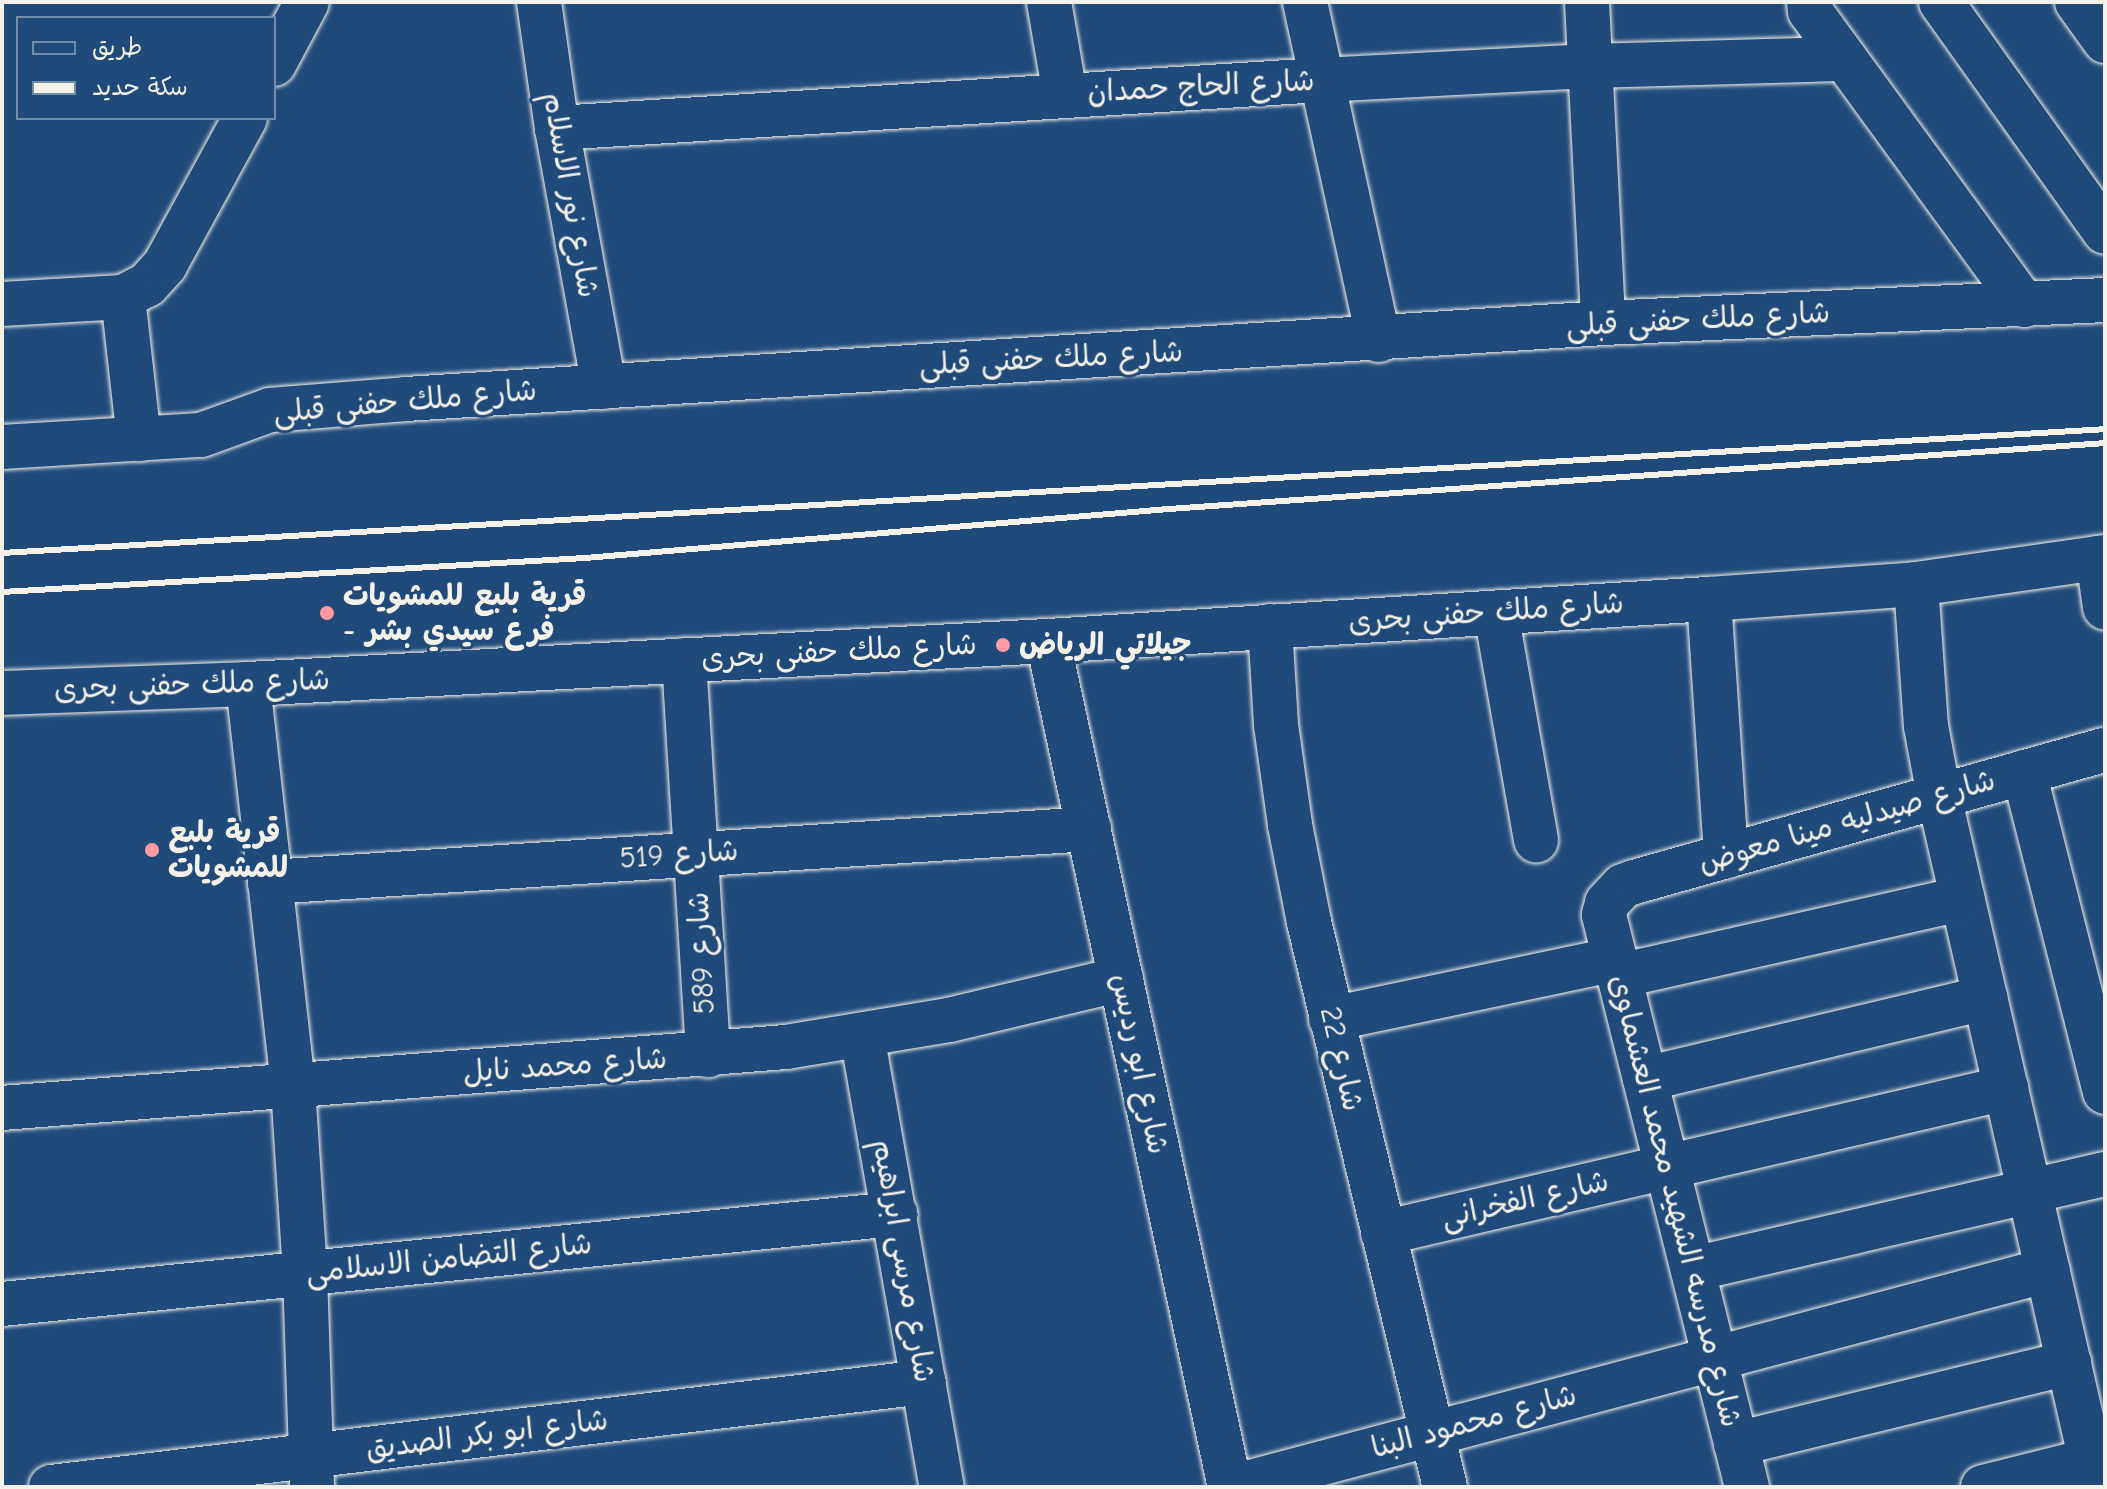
<!DOCTYPE html>
<meta charset="utf-8">
<style>
body{margin:0}
#map{position:relative;width:2107px;height:1489px;overflow:hidden;background:#1f4a7a;font-family:"Comic Neue","Playpen Sans Arabic",sans-serif}
div>[style]{position:absolute}
.roads{filter:drop-shadow(0 0 2px #f4f1e8) drop-shadow(0 0 2px #f4f1e8)}
.minor>*{height:44px;margin:-22px;padding:0 22px;transform-origin:22px;border-radius:22px;background:#1f4a7a}
.rail>*{height:6px;margin:-3px;padding:0 3px;transform-origin:3px;border-radius:3px;background:#f4f1e8}
.dots>*{width:22px;height:22px;translate:-50% -50%;box-sizing:border-box;border:4px solid #1f4a7a;border-radius:50%}
span{translate:-50% -50%;white-space:nowrap;text-align:center;line-height:1.15;-webkit-text-stroke:6px #1f4a7a;paint-order:stroke}
.street-label{font-size:30px;color:#f4f1e8}
.poi-label{font-size:30px;color:#f4f1e8;font-weight:700}
.left{translate:0 -50%;text-align:left}
.frame{position:absolute;inset:0;border:4px solid #f4f1e8;pointer-events:none}
.legend{position:absolute;left:16px;top:16px;width:260px;height:104px;box-sizing:border-box;background:#1f4a7a;border:2px solid #748da6;margin:0;padding:10px 14px;list-style:none;font-size:24px;color:#f4f1e8}
.legend li{display:flex;align-items:center;gap:16px;height:40px}
.legend b{width:40px;border:2px solid #748da6}
</style>
<div id="map">
<div class="roads">
<div class="minor">
<i style="left:539px;top:2px;width:127px;rotate:81.9deg"></i>
<i style="left:557px;top:128px;width:263px;rotate:79.7deg"></i>
<i style="left:1049px;top:2px;width:94px;rotate:80.2deg"></i>
<i style="left:1305px;top:2px;width:346px;rotate:77.7deg"></i>
<i style="left:1587px;top:2px;width:321px;rotate:87.1deg"></i>
<i style="left:1809px;top:2px;width:9px;rotate:84deg"></i>
<i style="left:1810px;top:11px;width:364px;rotate:53.9deg"></i>
<i style="left:1941px;top:2px;width:282px;rotate:54.5deg"></i>
<i style="left:2077px;top:2px;width:48px;rotate:54.3deg"></i>
<i style="left:274px;top:64px;width:70px;rotate:-62deg"></i>
<i style="left:557px;top:128px;width:766px;rotate:-3.6deg"></i>
<i style="left:1321px;top:80px;width:269px;rotate:-3deg"></i>
<i style="left:1590px;top:66px;width:255px;rotate:-1.6deg"></i>
<i style="left:123px;top:297px;width:143px;rotate:83.6deg"></i>
<i style="left:2px;top:304px;width:121px;rotate:-3.3deg"></i>
<i style="left:123px;top:297px;width:27px;rotate:-27deg"></i>
<i style="left:147px;top:285px;width:27px;rotate:-48deg"></i>
<i style="left:165px;top:265px;width:167px;rotate:-61.4deg"></i>
<i style="left:2px;top:447px;width:199px;rotate:-3.5deg"></i>
<i style="left:201px;top:435px;width:73px;rotate:-19.9deg"></i>
<i style="left:270px;top:410px;width:136px;rotate:-4.6deg"></i>
<i style="left:406px;top:399px;width:1199px;rotate:-3.63deg"></i>
<i style="left:1603px;top:323px;width:503px;rotate:-2.62deg"></i>
<i style="left:2098px;top:558px;width:50px;rotate:82deg"></i>
<i style="left:1916px;top:584px;width:142px;rotate:86deg"></i>
<i style="left:1926px;top:726px;width:71px;rotate:79.5deg"></i>
<i style="left:1939px;top:796px;width:709px;rotate:77.12deg"></i>
<i style="left:1709px;top:599px;width:258px;rotate:86.2deg"></i>
<i style="left:1496px;top:613px;width:231px;rotate:80deg"></i>
<i style="left:1270px;top:626px;width:99px;rotate:86.5deg"></i>
<i style="left:1276px;top:725px;width:101px;rotate:82deg"></i>
<i style="left:1290px;top:825px;width:99px;rotate:78.9deg"></i>
<i style="left:1309px;top:922px;width:581px;rotate:76.47deg"></i>
<i style="left:1048px;top:641px;width:865px;rotate:77.86deg"></i>
<i style="left:684px;top:660px;width:396px;rotate:86.5deg"></i>
<i style="left:248px;top:684px;width:406px;rotate:83.6deg"></i>
<i style="left:293px;top:1087px;width:187px;rotate:86.3deg"></i>
<i style="left:305px;top:1274px;width:213px;rotate:88.1deg"></i>
<i style="left:2px;top:693px;width:246px;rotate:-2.1deg"></i>
<i style="left:248px;top:684px;width:801px;rotate:-3.08deg"></i>
<i style="left:1048px;top:641px;width:662px;rotate:-3.64deg"></i>
<i style="left:1709px;top:599px;width:208px;rotate:-4.1deg"></i>
<i style="left:1916px;top:584px;width:191px;rotate:-8.1deg"></i>
<i style="left:2024px;top:772px;width:330px;rotate:75.8deg"></i>
<i style="left:270px;top:882px;width:821px;rotate:-3.7deg"></i>
<i style="left:1619px;top:976px;width:352px;rotate:-12.7deg"></i>
<i style="left:1331px;top:1019px;width:290px;rotate:-11.9deg"></i>
<i style="left:862px;top:1035px;width:459px;rotate:80deg"></i>
<i style="left:1645px;top:1079px;width:350px;rotate:-13.4deg"></i>
<i style="left:2px;top:1108px;width:786px;rotate:-4.45deg"></i>
<i style="left:786px;top:1047px;width:165px;rotate:-9.4deg"></i>
<i style="left:949px;top:1020px;width:177px;rotate:-13.4deg"></i>
<i style="left:1383px;top:1233px;width:640px;rotate:-13.1deg"></i>
<i style="left:1693px;top:1269px;width:423px;rotate:-13deg"></i>
<i style="left:2px;top:1304px;width:898px;rotate:-5.76deg"></i>
<i style="left:1736px;top:1444px;width:343px;rotate:-13.7deg"></i>
<i style="left:51px;top:1487px;width:879px;rotate:-6.86deg"></i>
<i style="left:1232px;top:1487px;width:844px;rotate:-14.89deg"></i>
<i style="left:1747px;top:1487px;width:590px;rotate:-104.04deg"></i>
<i style="left:1604px;top:915px;width:12px;rotate:-76deg"></i>
<i style="left:1607px;top:903px;width:23px;rotate:-47deg"></i>
<i style="left:1623px;top:886px;width:12px;rotate:-20deg"></i>
<i style="left:1634px;top:882px;width:489px;rotate:-15.7deg"></i>
<i style="left:1983px;top:1487px;width:111px;rotate:-14deg"></i>
</div>
</div>
<div class="rail">
<i style="left:2px;top:553px;width:2107px;rotate:-3.37deg"></i>
<i style="left:2px;top:592px;width:584px;rotate:-3.34deg"></i>
<i style="left:585px;top:558px;width:586px;rotate:-4.8deg"></i>
<i style="left:1169px;top:509px;width:938px;rotate:-4.03deg"></i>
</div>
<div class="dots">
<i style="left:327px;top:613px;background:#ff9aa2"></i>
<i style="left:1003px;top:645px;background:#ff9aa2"></i>
<i style="left:152px;top:850px;background:#ff9aa2"></i>
</div>
<div class="street-label">
<span style="left:1201px;top:87px;rotate:-3deg">شارع الحاج حمدان</span>
<span style="left:570px;top:195px;rotate:80deg">شارع نور الاسلام</span>
<span style="left:1698px;top:320px;rotate:-3deg">شارع ملك حفنى قبلى</span>
<span style="left:1051px;top:359px;rotate:-3deg">شارع ملك حفنى قبلى</span>
<span style="left:405px;top:402px;rotate:-5deg">شارع ملك حفنى قبلى</span>
<span style="left:1486px;top:613px;rotate:-4deg">شارع ملك حفنى بحرى</span>
<span style="left:839px;top:652px;rotate:-3deg">شارع ملك حفنى بحرى</span>
<span style="left:192px;top:685px;rotate:-2deg">شارع ملك حفنى بحرى</span>
<span style="left:1847px;top:822px;rotate:-16deg">شارع صيدليه مينا معوض</span>
<span style="left:679px;top:855px;rotate:-4deg">شارع 519</span>
<span style="left:702px;top:953px;rotate:-93deg">شارع 589</span>
<span style="left:1341px;top:1059px;rotate:77deg">شارع 22</span>
<span style="left:1139px;top:1064px;rotate:78deg">شارع ابو رديس</span>
<span style="left:565px;top:1066px;rotate:-4deg">شارع محمد نايل</span>
<span style="left:1525px;top:1200px;rotate:-13deg">شارع الفخرانى</span>
<span style="left:1675px;top:1201px;rotate:76deg">شارع مدرسه الشهيد محمد العشماوى</span>
<span style="left:449px;top:1259px;rotate:-6deg">شارع التضامن الاسلامى</span>
<span style="left:903px;top:1261px;rotate:80deg">شارع مرسى ابراهيم</span>
<span style="left:1474px;top:1422px;rotate:-15deg">شارع محمود البنا</span>
<span style="left:487px;top:1435px;rotate:-7deg">شارع ابو بكر الصديق</span>
</div>
<div class="poi-label">
<span class="left" style="left:343px;top:613px">قرية بلبع للمشويات<br>- فرع سيدي بشر</span>
<span class="left" style="left:1019px;top:645px">جيلاتي الرياض</span>
<span class="left" style="left:168px;top:850px">قرية بلبع<br>للمشويات</span>
</div>
<div class="frame"></div>
<ul class="legend">
<li><b style="height:10px;background:#1f4a7a"></b>طريق</li>
<li><b style="height:10px;background:#f4f1e8"></b>سكة حديد</li>
</ul>
</div>
